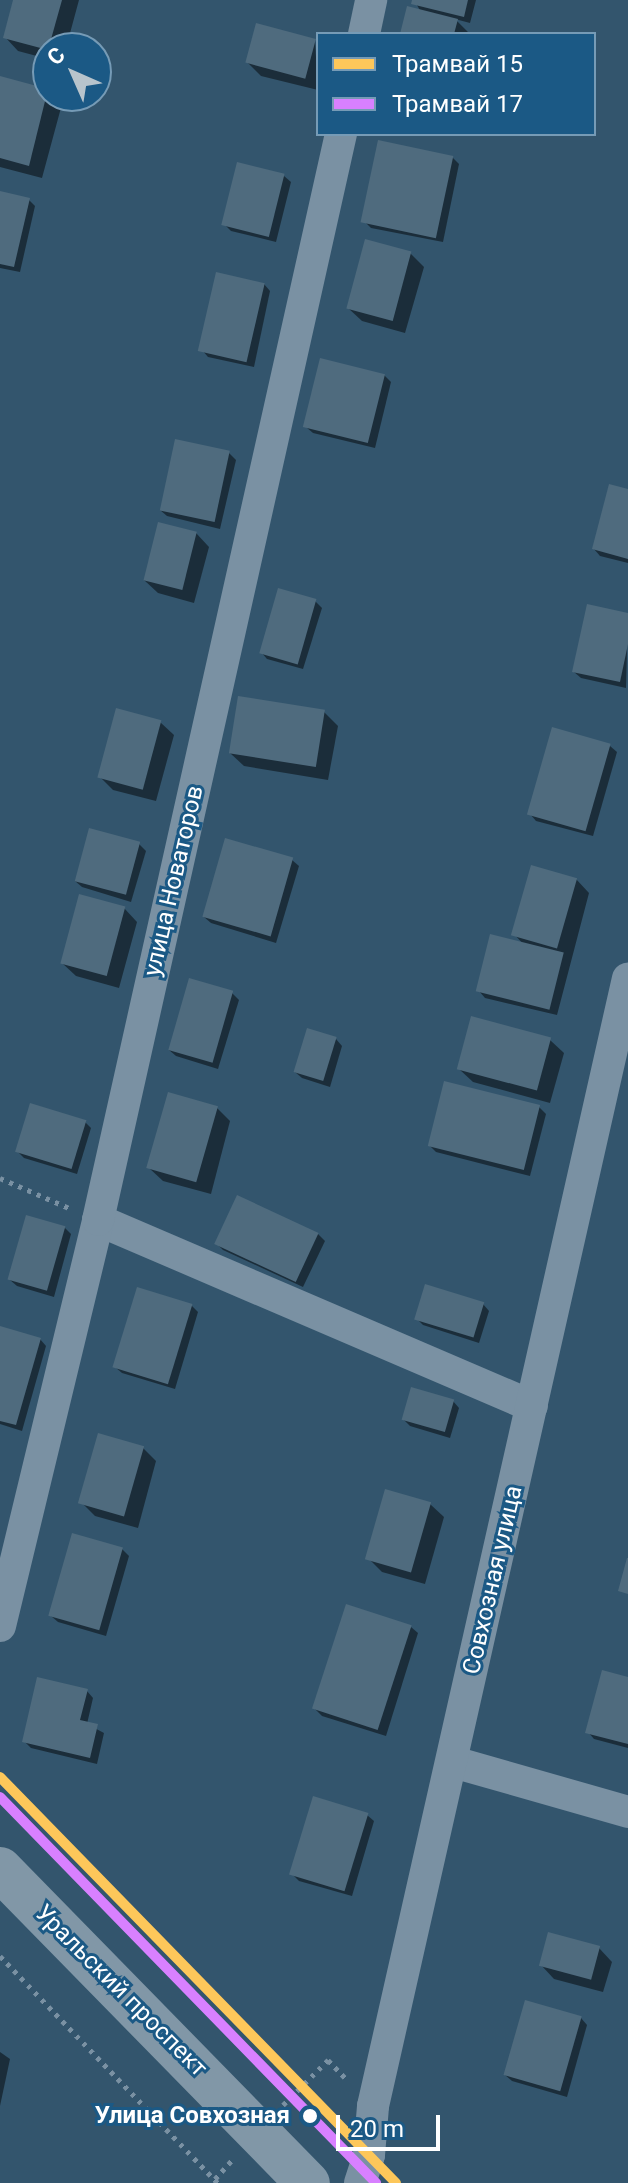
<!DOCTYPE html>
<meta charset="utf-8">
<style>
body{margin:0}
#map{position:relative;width:628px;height:2183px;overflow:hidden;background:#33556d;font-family:Roboto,sans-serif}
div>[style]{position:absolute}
.shadow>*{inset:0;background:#0007}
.building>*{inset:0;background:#4f6b7e;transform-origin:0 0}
.path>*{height:5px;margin-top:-2.5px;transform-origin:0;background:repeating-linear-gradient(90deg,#7a91a3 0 4px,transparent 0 10px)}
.street>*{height:32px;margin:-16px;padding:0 16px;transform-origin:16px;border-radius:16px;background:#7a91a3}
.secondary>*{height:44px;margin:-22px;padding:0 22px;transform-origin:22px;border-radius:22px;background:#8197a7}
.tram-1>*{height:10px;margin:-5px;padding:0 5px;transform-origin:5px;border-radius:5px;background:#fdc75a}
.tram-2>*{height:10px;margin:-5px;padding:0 5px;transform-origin:5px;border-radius:5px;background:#d880ff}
.dots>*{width:22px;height:22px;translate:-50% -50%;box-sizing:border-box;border:4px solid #1b5985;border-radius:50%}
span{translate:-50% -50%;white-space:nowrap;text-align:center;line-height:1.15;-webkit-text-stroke:6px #1b5985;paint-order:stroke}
.street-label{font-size:24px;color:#fff}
.stop-label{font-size:24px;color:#fff;font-weight:700}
.right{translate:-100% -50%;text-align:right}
.legend{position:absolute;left:316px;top:32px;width:280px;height:104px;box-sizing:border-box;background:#1b5985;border:2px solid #769bb6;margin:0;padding:10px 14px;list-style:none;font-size:24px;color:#fff}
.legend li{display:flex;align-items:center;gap:16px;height:40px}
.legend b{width:40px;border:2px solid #769bb6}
.north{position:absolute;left:32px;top:32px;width:80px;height:80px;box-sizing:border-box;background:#1b5985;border:2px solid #769bb6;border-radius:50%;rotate:315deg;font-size:22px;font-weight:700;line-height:32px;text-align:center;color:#fff}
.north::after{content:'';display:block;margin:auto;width:28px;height:36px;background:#b8c4cc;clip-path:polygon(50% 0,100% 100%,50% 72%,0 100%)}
.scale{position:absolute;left:336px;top:2115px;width:104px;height:36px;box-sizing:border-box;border:4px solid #fff;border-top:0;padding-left:10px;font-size:24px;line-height:28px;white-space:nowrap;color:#fff;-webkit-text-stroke:6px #1b5985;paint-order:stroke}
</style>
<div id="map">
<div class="shadow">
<i style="clip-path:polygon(15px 0,79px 0,66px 48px,48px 48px,48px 59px,18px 51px,5px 37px)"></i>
<i style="clip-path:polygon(414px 0,476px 0,470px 23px,455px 19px,470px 34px,402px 34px,421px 12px)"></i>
<i style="clip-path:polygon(315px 40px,318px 90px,261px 76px,248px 63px)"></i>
<i style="clip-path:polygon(0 78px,48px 91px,48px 96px,54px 96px,62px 104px,42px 178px,0 167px)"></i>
<i style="clip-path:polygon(452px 157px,459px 164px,443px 242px,371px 228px,364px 221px)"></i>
<i style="clip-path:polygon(284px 176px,291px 182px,276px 242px,231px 231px,224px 224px)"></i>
<i style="clip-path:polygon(0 193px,29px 200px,35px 206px,20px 272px,0 268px)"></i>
<i style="clip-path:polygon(410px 253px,424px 267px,405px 333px,362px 321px,348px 308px)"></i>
<i style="clip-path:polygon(264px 284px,270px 291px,254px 367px,208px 357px,202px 350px)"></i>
<i style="clip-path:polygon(384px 375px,391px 382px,375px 448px,313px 433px,306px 427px)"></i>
<i style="clip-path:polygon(229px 453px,236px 460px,220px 529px,167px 516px,160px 510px)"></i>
<i style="clip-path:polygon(628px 491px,628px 563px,600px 556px,594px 549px)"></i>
<i style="clip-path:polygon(196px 533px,209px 547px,194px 603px,158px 593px,144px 580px)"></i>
<i style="clip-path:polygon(315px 601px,322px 608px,303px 669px,267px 659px,261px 652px)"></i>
<i style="clip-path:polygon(628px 615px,626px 688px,581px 678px,574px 672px)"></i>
<i style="clip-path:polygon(324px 712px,338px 726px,328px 780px,244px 766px,230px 753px)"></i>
<i style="clip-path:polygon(160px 722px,174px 735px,156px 801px,113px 790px,99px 776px)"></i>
<i style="clip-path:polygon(610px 746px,617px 752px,593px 836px,536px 821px,530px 814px)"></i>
<i style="clip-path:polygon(139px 844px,146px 851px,131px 902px,82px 887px,75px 881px)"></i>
<i style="clip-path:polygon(292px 860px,299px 866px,276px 943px,211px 923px,204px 917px)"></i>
<i style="clip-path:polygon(576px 879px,589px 893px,557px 1015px,485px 998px,479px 991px,524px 945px,514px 934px)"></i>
<i style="clip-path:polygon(124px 908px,137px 922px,119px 988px,76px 976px,62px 963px)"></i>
<i style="clip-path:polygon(232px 993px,239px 1000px,218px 1069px,176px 1056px,169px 1050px)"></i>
<i style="clip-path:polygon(336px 1039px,342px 1046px,330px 1087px,302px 1078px,295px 1072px)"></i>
<i style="clip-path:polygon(550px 1040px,564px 1053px,550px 1103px,473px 1082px,459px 1069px)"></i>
<i style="clip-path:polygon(539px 1107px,546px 1114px,530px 1176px,436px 1152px,429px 1145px)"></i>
<i style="clip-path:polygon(217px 1108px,230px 1121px,211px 1194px,163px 1181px,149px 1168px)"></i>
<i style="clip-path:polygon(85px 1122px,91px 1128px,77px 1174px,24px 1158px,17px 1151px)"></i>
<i style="clip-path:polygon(64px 1227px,71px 1234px,54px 1297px,17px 1286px,10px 1280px)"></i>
<i style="clip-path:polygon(318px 1234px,325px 1241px,303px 1287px,223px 1250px,216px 1243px)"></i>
<i style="clip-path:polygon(483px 1304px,489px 1311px,479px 1343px,423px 1325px,416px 1318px)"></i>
<i style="clip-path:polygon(191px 1305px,198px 1312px,175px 1389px,122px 1373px,115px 1367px)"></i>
<i style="clip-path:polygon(0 1328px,40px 1339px,46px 1346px,22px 1431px,0 1424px)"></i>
<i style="clip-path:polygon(453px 1401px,459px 1408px,450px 1438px,410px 1426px,403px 1419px)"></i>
<i style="clip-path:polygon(143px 1448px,156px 1461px,138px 1528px,95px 1516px,81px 1502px)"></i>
<i style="clip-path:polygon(430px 1504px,444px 1517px,425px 1584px,382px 1572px,368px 1558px)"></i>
<i style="clip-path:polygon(122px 1549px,129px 1556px,106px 1636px,58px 1622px,51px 1616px)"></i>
<i style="clip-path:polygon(411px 1627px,418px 1633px,386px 1736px,322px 1716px,315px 1709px)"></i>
<i style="clip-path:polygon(628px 1679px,628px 1748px,594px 1739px,588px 1732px)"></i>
<i style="clip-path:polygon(87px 1691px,93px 1698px,87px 1724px,104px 1733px,97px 1764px,31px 1748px,24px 1741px)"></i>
<i style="clip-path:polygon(367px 1815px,374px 1821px,352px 1896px,299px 1881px,292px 1874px)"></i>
<i style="clip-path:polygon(599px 1948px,612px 1962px,603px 1992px,554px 1979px,541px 1965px)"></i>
<i style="clip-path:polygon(581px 2018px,587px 2025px,567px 2097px,512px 2081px,505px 2075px)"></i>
<i style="clip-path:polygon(0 2052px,10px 2059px,0 2106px)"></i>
</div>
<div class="building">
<i style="clip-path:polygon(13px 0,62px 0,48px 50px,3px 38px)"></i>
<i style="clip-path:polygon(412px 0,468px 0,464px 17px,411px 4px)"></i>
<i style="clip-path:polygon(407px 6px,458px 19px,454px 34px,400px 34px)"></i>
<i style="left:256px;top:23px;width:62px;height:41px;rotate:15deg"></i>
<i style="clip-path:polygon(0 76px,48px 89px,29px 166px,0 158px)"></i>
<i style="left:378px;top:140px;width:77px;height:84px;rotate:12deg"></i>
<i style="left:237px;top:162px;width:49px;height:65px;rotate:14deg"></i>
<i style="clip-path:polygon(0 191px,30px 198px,14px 267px,0 264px)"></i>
<i style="left:365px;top:239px;width:48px;height:72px;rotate:15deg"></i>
<i style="left:216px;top:272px;width:50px;height:81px;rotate:13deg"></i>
<i style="left:320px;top:358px;width:67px;height:71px;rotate:14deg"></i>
<i style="left:175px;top:439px;width:56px;height:73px;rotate:12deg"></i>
<i style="clip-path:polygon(609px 484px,628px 489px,628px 559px,592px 549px)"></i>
<i style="left:158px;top:522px;width:40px;height:60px;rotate:14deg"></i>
<i style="left:278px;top:588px;width:40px;height:68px;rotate:16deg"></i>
<i style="clip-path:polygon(587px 604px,628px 613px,628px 644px,620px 682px,572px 672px)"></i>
<i style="left:238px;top:696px;width:88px;height:58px;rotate:9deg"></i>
<i style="left:116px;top:708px;width:47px;height:72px;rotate:15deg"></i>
<i style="left:552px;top:727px;width:61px;height:91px;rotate:16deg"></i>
<i style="left:89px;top:828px;width:53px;height:55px;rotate:15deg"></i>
<i style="left:225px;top:838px;width:71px;height:82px;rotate:16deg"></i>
<i style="left:531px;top:865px;width:48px;height:73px;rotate:16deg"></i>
<i style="left:79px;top:894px;width:48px;height:72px;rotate:15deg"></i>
<i style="left:490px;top:934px;width:76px;height:59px;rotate:14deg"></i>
<i style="left:189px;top:978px;width:46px;height:75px;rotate:16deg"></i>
<i style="left:471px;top:1016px;width:83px;height:55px;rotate:15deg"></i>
<i style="left:307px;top:1028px;width:31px;height:46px;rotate:17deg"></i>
<i style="left:444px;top:1081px;width:99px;height:67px;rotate:14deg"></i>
<i style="left:168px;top:1092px;width:52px;height:79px;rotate:16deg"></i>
<i style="left:30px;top:1103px;width:59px;height:51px;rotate:17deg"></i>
<i style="left:237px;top:1195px;width:90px;height:54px;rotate:25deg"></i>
<i style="left:26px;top:1215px;width:41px;height:67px;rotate:16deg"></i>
<i style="left:425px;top:1284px;width:62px;height:37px;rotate:17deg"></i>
<i style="left:137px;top:1287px;width:58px;height:84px;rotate:17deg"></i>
<i style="clip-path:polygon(0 1326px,41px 1338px,16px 1425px,0 1421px)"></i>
<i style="left:411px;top:1387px;width:45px;height:34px;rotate:16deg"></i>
<i style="left:98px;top:1433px;width:48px;height:73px;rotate:16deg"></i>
<i style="left:385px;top:1489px;width:48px;height:73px;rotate:16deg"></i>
<i style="left:72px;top:1533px;width:53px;height:86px;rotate:16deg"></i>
<i style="clip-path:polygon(627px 1558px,628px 1558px,628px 1594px,618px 1591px)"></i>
<i style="left:346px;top:1604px;width:69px;height:110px;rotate:18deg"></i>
<i style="clip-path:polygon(602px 1670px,628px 1677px,628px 1744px,585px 1733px)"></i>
<i style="clip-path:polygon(37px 1677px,88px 1689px,80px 1720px,98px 1724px,90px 1758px,22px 1742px)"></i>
<i style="left:313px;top:1796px;width:58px;height:82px;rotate:17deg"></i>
<i style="left:548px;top:1932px;width:54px;height:35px;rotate:15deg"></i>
<i style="left:525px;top:2000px;width:59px;height:78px;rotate:16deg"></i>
</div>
<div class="path">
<i style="left:0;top:1178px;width:75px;rotate:23.5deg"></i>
<i style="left:0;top:1956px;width:315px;rotate:46.2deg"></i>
<i style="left:283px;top:2105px;width:64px;rotate:-45deg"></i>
<i style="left:328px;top:2060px;width:28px;rotate:46deg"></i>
<i style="left:215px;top:2179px;width:27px;rotate:-48deg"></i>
</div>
<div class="street">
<i style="left:364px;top:34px;width:35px;rotate:-78deg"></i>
<i style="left:98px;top:1220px;width:472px;rotate:23.2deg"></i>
<i style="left:0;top:1626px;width:418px;rotate:-76.4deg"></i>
<i style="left:98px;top:1220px;width:1113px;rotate:-77.39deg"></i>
<i style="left:453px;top:1762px;width:182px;rotate:15.9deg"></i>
<i style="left:360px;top:2183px;width:29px;rotate:-72deg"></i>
<i style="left:369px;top:2155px;width:49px;rotate:-85.3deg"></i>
<i style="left:373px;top:2106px;width:1156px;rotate:-77.26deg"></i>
</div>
<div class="secondary">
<i style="left:0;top:1869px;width:440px;rotate:45.6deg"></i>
</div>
<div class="tram-1">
<i style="left:0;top:1777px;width:567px;rotate:45.71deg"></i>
</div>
<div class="tram-2">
<i style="left:0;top:1797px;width:539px;rotate:45.75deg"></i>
</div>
<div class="dots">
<i style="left:310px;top:2116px;background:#fff"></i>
</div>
<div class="street-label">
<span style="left:174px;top:881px;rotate:-77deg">улица Новаторов</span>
<span style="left:493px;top:1580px;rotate:-77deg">Совхозная улица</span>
<span style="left:121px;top:1991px;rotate:45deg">Уральский проспект</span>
</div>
<div class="stop-label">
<span class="right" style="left:290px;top:2116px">Улица Совхозная</span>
</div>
<ul class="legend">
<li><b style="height:10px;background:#fdc75a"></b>Трамвай 15</li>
<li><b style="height:10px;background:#d880ff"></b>Трамвай 17</li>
</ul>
<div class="north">С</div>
<div class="scale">20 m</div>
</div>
